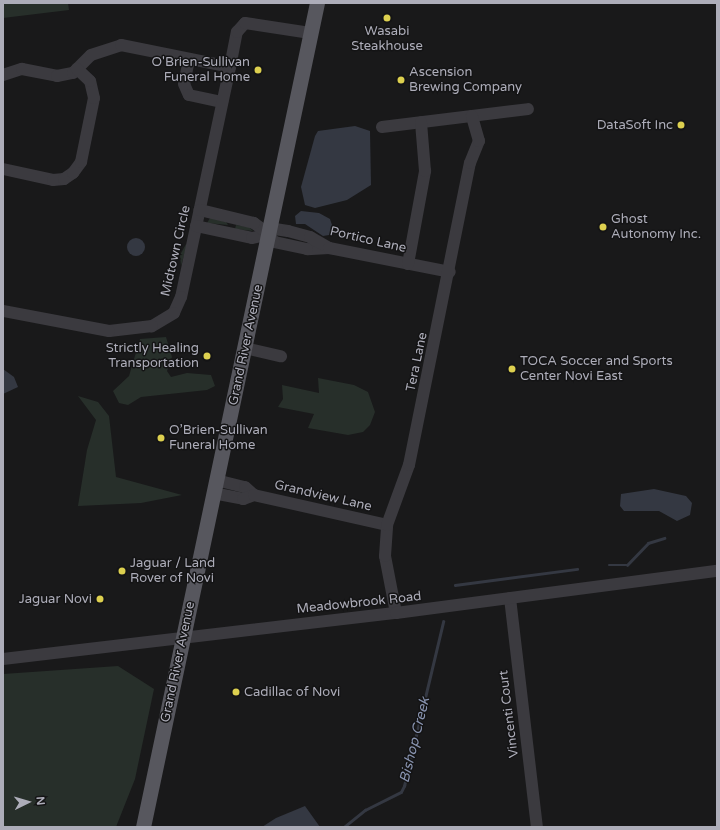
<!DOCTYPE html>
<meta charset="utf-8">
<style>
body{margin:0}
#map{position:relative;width:720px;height:830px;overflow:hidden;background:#19191a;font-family:"Varela Round",sans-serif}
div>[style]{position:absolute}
.green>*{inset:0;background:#272f2a}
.water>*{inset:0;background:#343842}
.round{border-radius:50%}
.stream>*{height:2.5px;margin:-1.25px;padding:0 1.25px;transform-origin:1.25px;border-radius:1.25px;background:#343842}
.minor>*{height:12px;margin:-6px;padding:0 6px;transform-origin:6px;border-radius:6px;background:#3b3a3f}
.major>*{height:15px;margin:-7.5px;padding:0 7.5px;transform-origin:7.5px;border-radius:7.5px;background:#57575e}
.dots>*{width:11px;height:11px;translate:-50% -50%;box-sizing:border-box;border:2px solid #141415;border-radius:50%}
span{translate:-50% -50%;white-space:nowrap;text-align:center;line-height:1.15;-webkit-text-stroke:3px #141415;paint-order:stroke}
.poi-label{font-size:13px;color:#adadb9}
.right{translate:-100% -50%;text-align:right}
.left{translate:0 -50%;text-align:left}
.street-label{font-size:13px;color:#adadb9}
.water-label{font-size:14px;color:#8893af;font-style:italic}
.frame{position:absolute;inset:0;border:4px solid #adadb9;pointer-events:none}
.north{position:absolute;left:8px;top:782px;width:40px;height:40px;-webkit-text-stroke:3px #141415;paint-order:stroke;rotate:85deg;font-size:11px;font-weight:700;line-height:16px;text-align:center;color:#adadb9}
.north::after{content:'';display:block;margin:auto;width:14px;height:18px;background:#adadb9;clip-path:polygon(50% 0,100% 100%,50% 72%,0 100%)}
</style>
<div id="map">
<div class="green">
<i style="clip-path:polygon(3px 3px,68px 3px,69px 10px,3px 18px)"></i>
<i style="clip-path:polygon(210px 218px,226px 222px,228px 225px,207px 223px)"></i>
<i style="clip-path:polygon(236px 225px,249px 227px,253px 231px,235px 229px)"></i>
<i style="clip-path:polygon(186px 244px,187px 245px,181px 266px,180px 255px)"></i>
<i style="clip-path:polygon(166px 337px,172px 357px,167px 371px,171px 377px,187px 373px,211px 375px,215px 386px,207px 390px,141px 397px,128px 405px,119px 403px,113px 391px,129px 376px,140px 339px)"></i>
<i style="clip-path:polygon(318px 378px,354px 385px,368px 392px,375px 412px,370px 425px,363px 432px,348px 435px,308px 428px,314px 414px,278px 407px,283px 399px,282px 385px,319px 393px)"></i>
<i style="clip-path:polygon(78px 396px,98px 402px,109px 416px,116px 477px,182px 495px,141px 503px,78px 506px,87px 450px,96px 420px)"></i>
<i style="clip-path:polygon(118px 666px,154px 689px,135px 779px,116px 827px,3px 827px,3px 674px)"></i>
</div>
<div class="water">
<i style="clip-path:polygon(355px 126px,370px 131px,371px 185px,347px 200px,315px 208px,305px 205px,301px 187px,315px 136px,318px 131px)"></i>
<i style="clip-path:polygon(301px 211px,319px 213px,330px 219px,335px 234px,323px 236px,305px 224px,296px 224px,295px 216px)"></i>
<i class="round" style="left:127px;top:238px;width:18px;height:18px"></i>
<i style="clip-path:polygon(3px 369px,14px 377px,18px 387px,3px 394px)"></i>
<i style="clip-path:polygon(654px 489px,686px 496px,692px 503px,690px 515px,677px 521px,659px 511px,624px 511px,620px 506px,621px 494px)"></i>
<i style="clip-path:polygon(305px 806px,320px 827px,262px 827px,276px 818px)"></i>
</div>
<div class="stream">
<i style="left:609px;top:565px;width:18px"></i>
<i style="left:627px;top:565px;width:30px;rotate:-46deg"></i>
<i style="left:648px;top:543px;width:17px;rotate:-17deg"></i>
<i style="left:455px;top:585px;width:123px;rotate:-7.5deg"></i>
<i style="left:344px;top:827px;width:27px;rotate:-39deg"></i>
<i style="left:365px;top:810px;width:40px;rotate:-26.6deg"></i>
<i style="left:401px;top:792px;width:7px;rotate:-63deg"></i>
<i style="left:404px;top:786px;width:169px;rotate:-76.6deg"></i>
</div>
<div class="minor">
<i style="left:189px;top:59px;width:25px;rotate:101deg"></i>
<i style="left:184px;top:84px;width:12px;rotate:66deg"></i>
<i style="left:189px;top:95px;width:34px;rotate:12deg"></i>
<i style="left:230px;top:67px;width:36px;rotate:-79deg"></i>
<i style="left:237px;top:32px;width:12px;rotate:-48deg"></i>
<i style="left:245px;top:23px;width:66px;rotate:8.7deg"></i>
<i style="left:3px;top:75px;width:20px;rotate:-18deg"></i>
<i style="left:22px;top:69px;width:36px;rotate:11deg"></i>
<i style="left:57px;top:76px;width:16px;rotate:-11deg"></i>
<i style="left:73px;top:73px;width:25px;rotate:-45deg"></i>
<i style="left:91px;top:55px;width:32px;rotate:-18deg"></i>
<i style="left:121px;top:45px;width:111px;rotate:11.4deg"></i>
<i style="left:230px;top:67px;width:235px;rotate:102deg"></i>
<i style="left:181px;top:297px;width:17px;rotate:114deg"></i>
<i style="left:174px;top:313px;width:26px;rotate:149deg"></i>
<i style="left:152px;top:326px;width:43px;rotate:173.4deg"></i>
<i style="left:109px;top:331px;width:108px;rotate:-169.3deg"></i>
<i style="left:382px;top:127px;width:147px;rotate:-7deg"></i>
<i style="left:3px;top:169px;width:51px;rotate:12.4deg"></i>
<i style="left:53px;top:180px;width:11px;rotate:-5deg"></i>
<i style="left:64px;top:179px;width:11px;rotate:-34deg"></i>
<i style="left:73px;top:173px;width:14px;rotate:-54deg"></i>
<i style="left:81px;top:162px;width:65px;rotate:-78.5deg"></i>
<i style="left:94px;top:98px;width:17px;rotate:-103deg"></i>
<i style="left:90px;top:81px;width:18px;rotate:-137deg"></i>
<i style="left:196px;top:226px;width:57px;rotate:12.1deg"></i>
<i style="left:252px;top:238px;width:17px;rotate:-13deg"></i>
<i style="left:269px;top:234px;width:19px;rotate:-144deg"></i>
<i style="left:254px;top:223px;width:56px;rotate:-166.5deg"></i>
<i style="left:329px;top:248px;width:22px;rotate:177deg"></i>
<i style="left:307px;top:249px;width:34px;rotate:-168deg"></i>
<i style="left:274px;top:242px;width:9px;rotate:-122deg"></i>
<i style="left:269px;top:234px;width:8px;rotate:-40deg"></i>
<i style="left:275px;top:229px;width:13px;rotate:9deg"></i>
<i style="left:288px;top:231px;width:23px;rotate:15deg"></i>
<i style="left:310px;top:237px;width:22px;rotate:30deg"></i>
<i style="left:329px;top:248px;width:123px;rotate:11.2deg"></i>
<i style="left:408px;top:264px;width:95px;rotate:-79.6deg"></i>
<i style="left:425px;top:171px;width:49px;rotate:-94.7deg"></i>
<i style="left:245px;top:348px;width:37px;rotate:13deg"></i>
<i style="left:216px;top:480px;width:30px;rotate:14deg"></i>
<i style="left:245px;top:487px;width:12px;rotate:42deg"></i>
<i style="left:213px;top:493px;width:31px;rotate:11deg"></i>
<i style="left:243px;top:499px;width:12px;rotate:-20deg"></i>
<i style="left:254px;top:495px;width:136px;rotate:12.7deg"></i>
<i style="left:510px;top:598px;width:231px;rotate:83.3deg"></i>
<i style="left:396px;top:613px;width:58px;rotate:-100.9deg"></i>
<i style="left:385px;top:556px;width:31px;rotate:-86deg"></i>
<i style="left:387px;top:525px;width:64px;rotate:-69.9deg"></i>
<i style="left:409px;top:465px;width:308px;rotate:-78.6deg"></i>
<i style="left:470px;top:163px;width:24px;rotate:-68deg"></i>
<i style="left:479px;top:141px;width:26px;rotate:-106deg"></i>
<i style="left:3px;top:659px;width:396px;rotate:-6.7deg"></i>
<i style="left:396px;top:613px;width:324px;rotate:-7.5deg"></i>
</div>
<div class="major">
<i style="left:143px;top:827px;width:842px;rotate:-78.08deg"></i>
</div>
<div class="dots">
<i style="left:387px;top:18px;background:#ddd04f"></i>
<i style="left:258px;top:70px;background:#ddd04f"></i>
<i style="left:401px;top:80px;background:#ddd04f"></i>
<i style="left:681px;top:125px;background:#ddd04f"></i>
<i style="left:603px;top:227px;background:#ddd04f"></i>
<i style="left:207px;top:356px;background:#ddd04f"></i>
<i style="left:512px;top:369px;background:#ddd04f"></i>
<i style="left:161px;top:438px;background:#ddd04f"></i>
<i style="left:122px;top:571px;background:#ddd04f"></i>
<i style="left:100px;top:599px;background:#ddd04f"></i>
<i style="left:236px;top:692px;background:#ddd04f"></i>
</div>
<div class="poi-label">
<span style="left:387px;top:39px">Wasabi<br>Steakhouse</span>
<span class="right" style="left:250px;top:70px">O'Brien-Sullivan<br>Funeral Home</span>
<span class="left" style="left:409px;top:80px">Ascension<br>Brewing Company</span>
<span class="right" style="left:673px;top:125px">DataSoft Inc</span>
<span class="left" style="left:611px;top:227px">Ghost<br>Autonomy Inc.</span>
<span class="right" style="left:199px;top:356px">Strictly Healing<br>Transportation</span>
<span class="left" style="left:520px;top:369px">TOCA Soccer and Sports<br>Center Novi East</span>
<span class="left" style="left:169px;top:438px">O’Brien-Sullivan<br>Funeral Home</span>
<span class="left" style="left:130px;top:571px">Jaguar / Land<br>Rover of Novi</span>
<span class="right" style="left:92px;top:599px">Jaguar Novi</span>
<span class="left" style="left:244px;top:692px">Cadillac of Novi</span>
</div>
<div class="street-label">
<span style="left:368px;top:240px;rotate:13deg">Portico Lane</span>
<span style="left:176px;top:251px;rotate:-77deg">Midtown Circle</span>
<span style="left:246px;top:345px;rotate:-78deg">Grand River Avenue</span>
<span style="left:417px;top:362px;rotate:-78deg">Tera Lane</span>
<span style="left:323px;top:496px;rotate:13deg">Grandview Lane</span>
<span style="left:359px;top:603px;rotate:-6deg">Meadowbrook Road</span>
<span style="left:178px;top:662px;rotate:-78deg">Grand River Avenue</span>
<span style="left:509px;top:714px;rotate:-97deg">Vincenti Court</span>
</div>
<div class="water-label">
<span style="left:415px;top:740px;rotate:-76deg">Bishop Creek</span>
</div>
<div class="frame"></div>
<div class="north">N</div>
</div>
